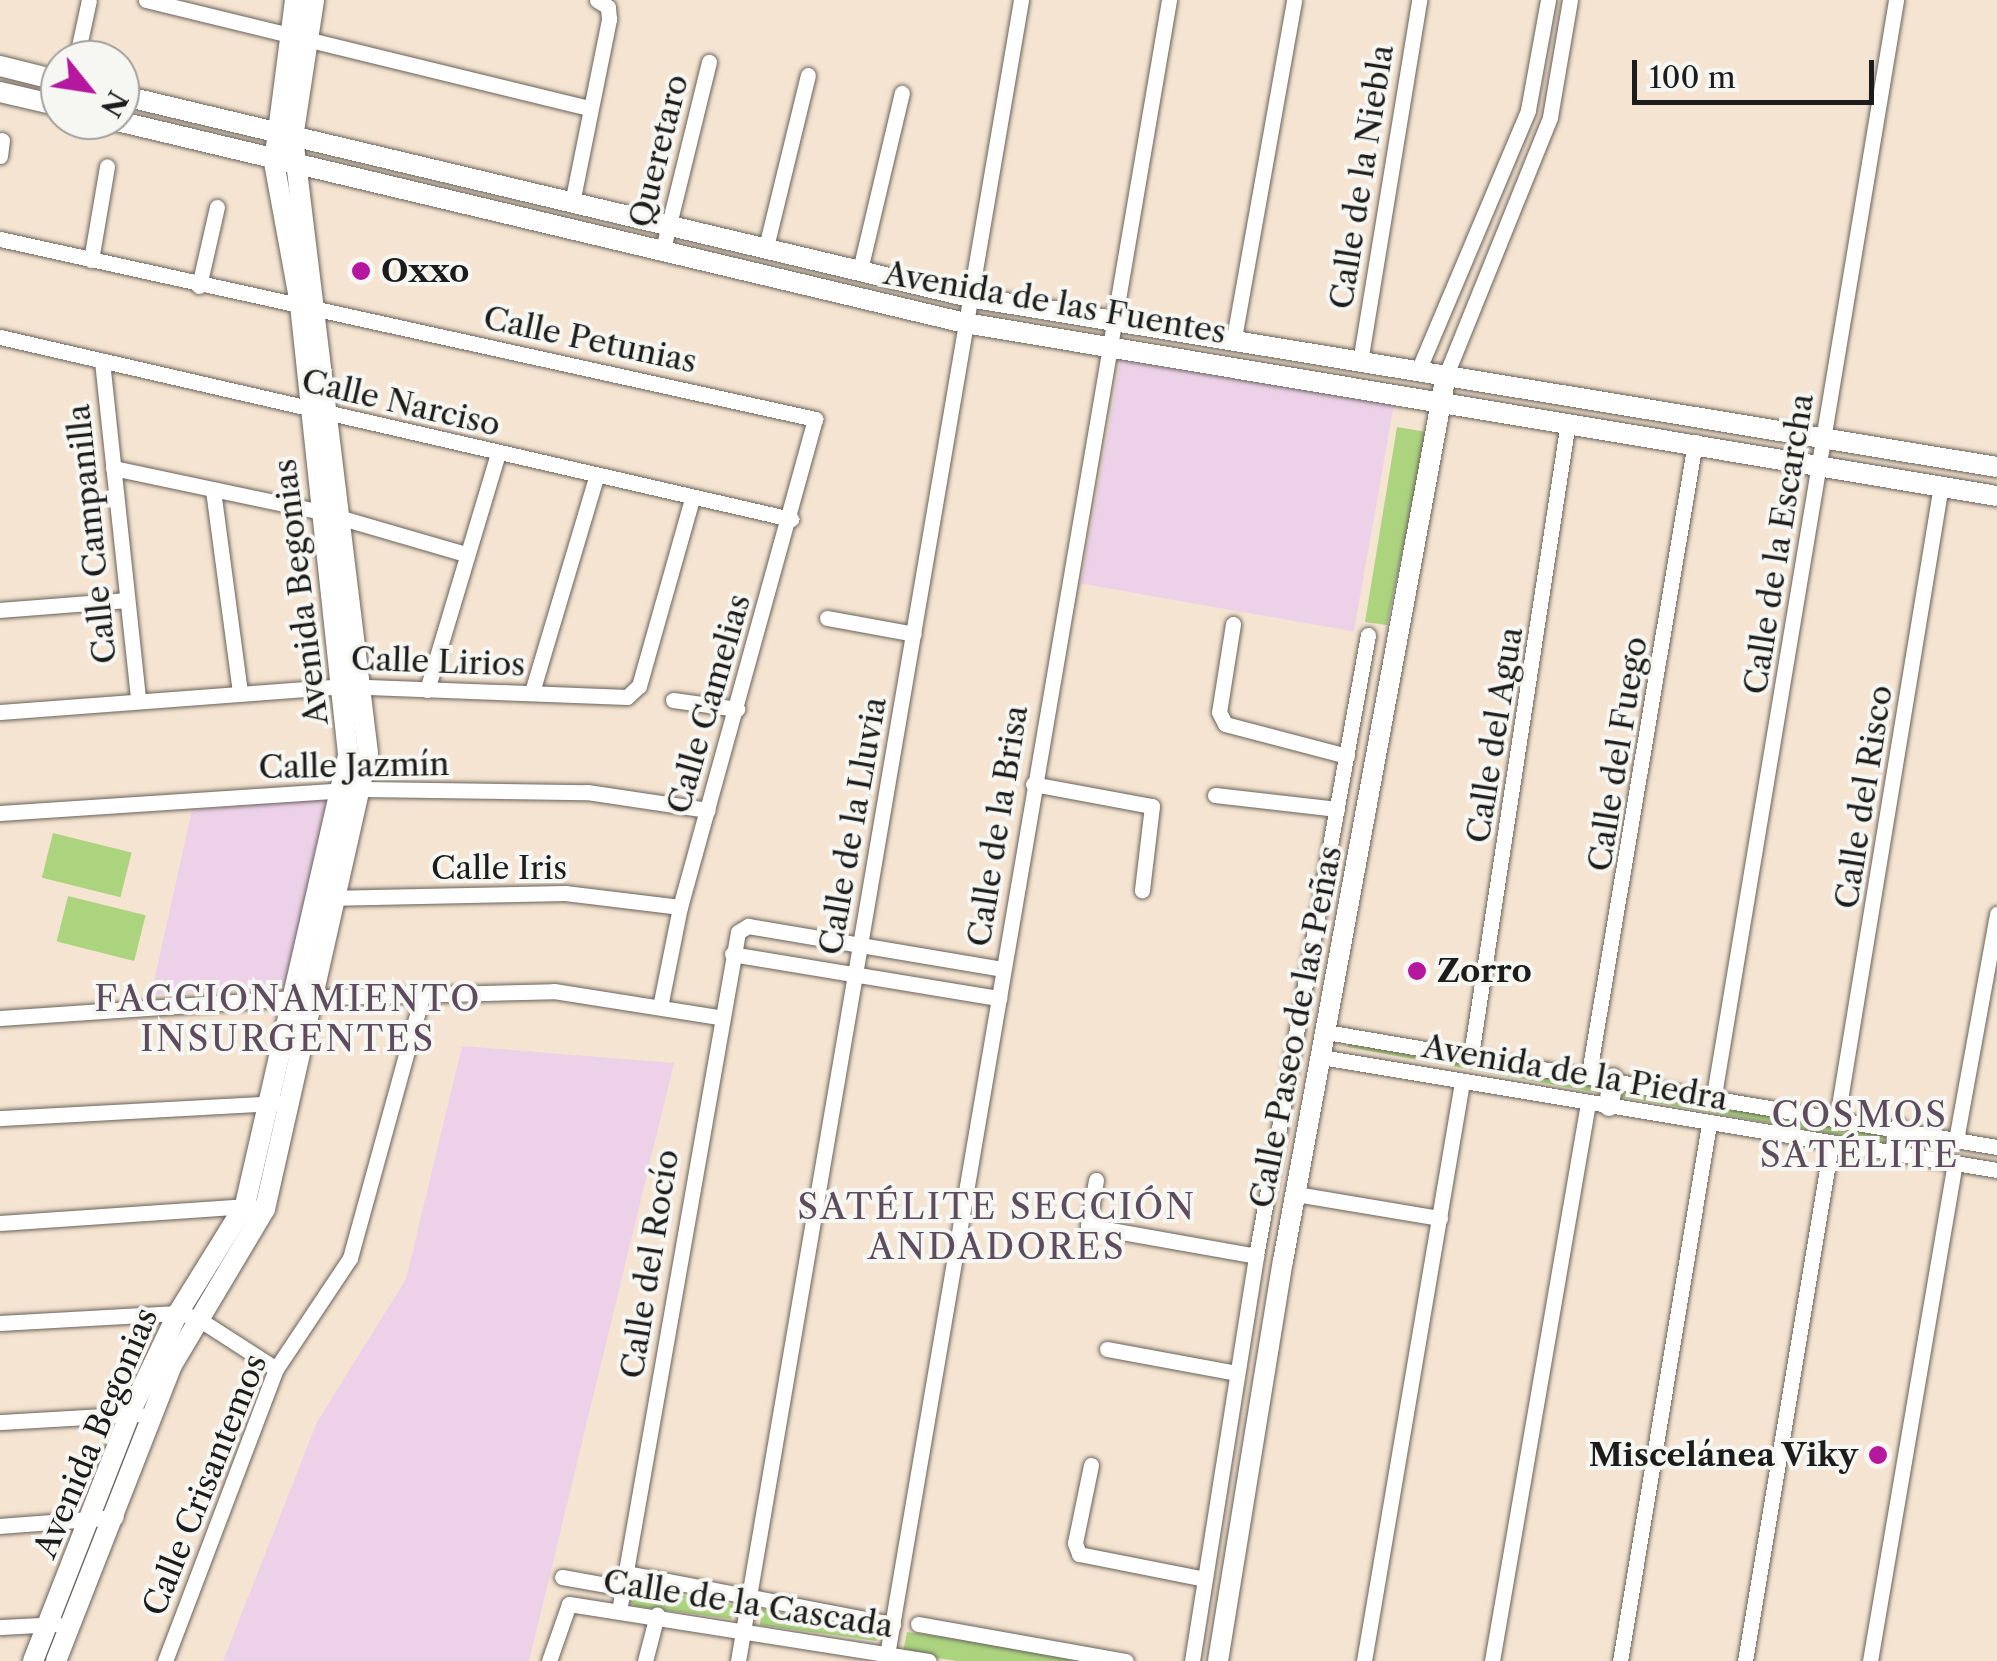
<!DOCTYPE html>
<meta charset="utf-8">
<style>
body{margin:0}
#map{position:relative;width:1997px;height:1661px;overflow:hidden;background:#f5e4d1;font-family:"Libre Caslon Text",serif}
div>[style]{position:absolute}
.built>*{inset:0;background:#edd1e9;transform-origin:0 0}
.green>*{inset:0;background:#acd47f;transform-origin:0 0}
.roads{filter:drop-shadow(0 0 2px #68625b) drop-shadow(0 0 2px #68625b)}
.street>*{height:15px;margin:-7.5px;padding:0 7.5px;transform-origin:7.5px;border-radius:7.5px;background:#fff}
.secondary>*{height:20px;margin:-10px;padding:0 10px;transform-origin:10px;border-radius:10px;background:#fff}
.dots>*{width:28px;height:28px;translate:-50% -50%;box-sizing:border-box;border:5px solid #f6f6f2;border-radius:50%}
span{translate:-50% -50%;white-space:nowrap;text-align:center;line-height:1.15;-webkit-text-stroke:8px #f6f6f2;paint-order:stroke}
.street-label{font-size:32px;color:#1c1c1c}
.poi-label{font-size:32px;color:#1c1c1c;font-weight:700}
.left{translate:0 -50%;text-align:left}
.right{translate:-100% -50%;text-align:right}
.neighbourhood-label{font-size:35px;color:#5d4b5e;letter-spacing:2.5px}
.north{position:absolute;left:40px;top:40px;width:100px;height:100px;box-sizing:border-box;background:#f6f6f2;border:2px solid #9f9f9c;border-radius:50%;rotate:120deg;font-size:28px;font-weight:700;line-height:40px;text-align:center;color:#1c1c1c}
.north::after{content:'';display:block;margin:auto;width:35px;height:45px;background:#b5179e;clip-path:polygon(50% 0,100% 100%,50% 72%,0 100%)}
.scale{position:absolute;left:1632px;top:60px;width:242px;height:45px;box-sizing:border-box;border:5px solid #1c1c1c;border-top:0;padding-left:12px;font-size:30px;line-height:35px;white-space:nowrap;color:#1c1c1c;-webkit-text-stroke:8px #f6f6f2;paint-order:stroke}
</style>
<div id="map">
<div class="built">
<i style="left:1121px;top:357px;width:277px;height:230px;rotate:10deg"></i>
<i style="clip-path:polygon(329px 798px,290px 986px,151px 995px,192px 810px)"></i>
<i style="clip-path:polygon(462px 1046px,674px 1063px,529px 1661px,223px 1661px,317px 1422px,406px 1279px)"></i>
</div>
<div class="green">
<i style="clip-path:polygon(1397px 427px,1427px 432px,1387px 625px,1365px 622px)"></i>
<i style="left:53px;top:833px;width:81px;height:46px;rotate:14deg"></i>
<i style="left:68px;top:896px;width:80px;height:47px;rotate:14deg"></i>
<i style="clip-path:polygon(1349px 1040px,1600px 1079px,1598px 1093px,1348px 1047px)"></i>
<i style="left:1623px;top:1085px;width:267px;height:12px;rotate:10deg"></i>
<i style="clip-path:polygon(639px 1587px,733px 1605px,731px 1619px,635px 1606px,629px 1601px)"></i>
<i style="clip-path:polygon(762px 1609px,879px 1631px,877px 1641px,760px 1625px)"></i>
<i style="clip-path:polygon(907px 1632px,1107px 1661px,957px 1661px,903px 1653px)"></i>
</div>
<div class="roads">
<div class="street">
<i style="left:146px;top:0;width:457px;rotate:13.7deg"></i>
<i style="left:76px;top:60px;width:61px;rotate:-77.8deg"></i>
<i style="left:0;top:156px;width:16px;rotate:-83deg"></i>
<i style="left:573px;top:198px;width:183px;rotate:-78.6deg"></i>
<i style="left:609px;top:19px;width:12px;rotate:-95deg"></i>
<i style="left:608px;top:7px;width:13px;rotate:-148deg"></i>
<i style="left:0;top:239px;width:835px;rotate:12.45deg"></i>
<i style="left:815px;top:419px;width:506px;rotate:105.46deg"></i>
<i style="left:680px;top:907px;width:102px;rotate:101.3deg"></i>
<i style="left:766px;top:247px;width:177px;rotate:-76.3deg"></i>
<i style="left:662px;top:253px;width:197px;rotate:-76.2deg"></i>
<i style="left:91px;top:260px;width:95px;rotate:-80.3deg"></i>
<i style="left:860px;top:270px;width:182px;rotate:-76.7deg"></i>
<i style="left:199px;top:286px;width:81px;rotate:-77.2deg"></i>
<i style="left:0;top:337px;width:812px;rotate:12.96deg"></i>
<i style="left:1234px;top:338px;width:343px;rotate:-79.9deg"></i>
<i style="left:102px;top:361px;width:341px;rotate:83.9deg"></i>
<i style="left:1360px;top:362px;width:367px;rotate:-80.7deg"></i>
<i style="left:1418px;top:371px;width:283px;rotate:-67.1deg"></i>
<i style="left:1528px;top:110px;width:112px;rotate:-79.7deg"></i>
<i style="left:1446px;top:375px;width:278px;rotate:-68deg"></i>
<i style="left:1550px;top:117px;width:119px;rotate:-80.3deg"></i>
<i style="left:113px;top:468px;width:213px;rotate:11.9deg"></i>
<i style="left:321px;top:512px;width:151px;rotate:16.2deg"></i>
<i style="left:213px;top:490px;width:205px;rotate:82.4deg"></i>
<i style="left:0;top:610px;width:127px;rotate:-4.5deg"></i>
<i style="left:827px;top:618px;width:88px;rotate:10.4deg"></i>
<i style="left:1233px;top:624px;width:89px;rotate:99deg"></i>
<i style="left:1219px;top:712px;width:13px;rotate:63deg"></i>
<i style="left:1225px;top:724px;width:126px;rotate:14.7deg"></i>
<i style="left:427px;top:690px;width:247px;rotate:-73.3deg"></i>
<i style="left:532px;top:692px;width:224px;rotate:-73.4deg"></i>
<i style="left:673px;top:700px;width:65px;rotate:8deg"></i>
<i style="left:0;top:712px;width:343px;rotate:-4.3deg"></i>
<i style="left:342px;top:686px;width:285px;rotate:2.2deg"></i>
<i style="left:627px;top:697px;width:16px;rotate:-43deg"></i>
<i style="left:639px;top:686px;width:194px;rotate:-74.2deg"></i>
<i style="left:1033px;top:784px;width:121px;rotate:10.5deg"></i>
<i style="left:1152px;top:806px;width:85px;rotate:96.8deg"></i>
<i style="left:1215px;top:795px;width:123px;rotate:6.5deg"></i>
<i style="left:0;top:813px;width:363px;rotate:-3.8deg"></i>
<i style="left:362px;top:789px;width:225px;rotate:0.8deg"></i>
<i style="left:587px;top:792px;width:122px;rotate:8.5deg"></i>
<i style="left:325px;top:898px;width:240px;rotate:-1.2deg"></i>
<i style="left:565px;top:893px;width:116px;rotate:6.9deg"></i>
<i style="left:732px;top:954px;width:271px;rotate:9.4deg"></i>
<i style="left:0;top:1018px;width:294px;rotate:-3.9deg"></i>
<i style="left:293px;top:998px;width:261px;rotate:-1.5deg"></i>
<i style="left:554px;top:991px;width:167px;rotate:9deg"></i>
<i style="left:1326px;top:1032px;width:681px;rotate:9.73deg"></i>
<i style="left:1471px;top:1055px;width:640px;rotate:-81.29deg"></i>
<i style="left:1321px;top:1057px;width:685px;rotate:9.49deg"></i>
<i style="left:1589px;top:1073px;width:640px;rotate:-80.46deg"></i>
<i style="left:1714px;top:1095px;width:1110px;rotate:-80.56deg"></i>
<i style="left:0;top:1118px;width:277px;rotate:-3.1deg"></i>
<i style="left:1837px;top:1118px;width:641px;rotate:-80.67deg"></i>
<i style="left:1956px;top:1140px;width:230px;rotate:-79.7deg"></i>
<i style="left:1096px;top:1180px;width:47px;rotate:99.9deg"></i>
<i style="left:1088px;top:1226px;width:171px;rotate:10.1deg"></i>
<i style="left:1296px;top:1194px;width:146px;rotate:9.5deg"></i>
<i style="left:0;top:1223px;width:252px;rotate:-3.9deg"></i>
<i style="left:0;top:1323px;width:178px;rotate:-3.2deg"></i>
<i style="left:178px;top:1313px;width:20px;rotate:15deg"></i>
<i style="left:197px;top:1318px;width:94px;rotate:32.8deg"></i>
<i style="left:1107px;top:1349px;width:132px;rotate:10.5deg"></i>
<i style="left:0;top:1422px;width:139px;rotate:-3.3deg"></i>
<i style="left:1091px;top:1465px;width:80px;rotate:101.6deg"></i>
<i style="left:1075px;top:1543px;width:12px;rotate:70deg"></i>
<i style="left:1079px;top:1554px;width:128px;rotate:11.2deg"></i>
<i style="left:0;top:1526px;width:116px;rotate:-4.4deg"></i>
<i style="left:627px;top:1573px;width:271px;rotate:10.9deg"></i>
<i style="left:562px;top:1577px;width:63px;rotate:10.1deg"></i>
<i style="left:619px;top:1611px;width:689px;rotate:-80.06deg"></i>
<i style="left:738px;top:932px;width:12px;rotate:-31deg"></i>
<i style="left:748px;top:926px;width:259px;rotate:9.6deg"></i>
<i style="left:918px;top:1624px;width:211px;rotate:10.1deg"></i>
<i style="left:0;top:1627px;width:57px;rotate:-3deg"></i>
<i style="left:165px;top:1661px;width:312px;rotate:-69.2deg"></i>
<i style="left:276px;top:1369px;width:133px;rotate:-56.3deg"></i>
<i style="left:350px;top:1258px;width:272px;rotate:-74.6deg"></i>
<i style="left:549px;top:1661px;width:60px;rotate:-70.7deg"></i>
<i style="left:569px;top:1604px;width:364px;rotate:9deg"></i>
<i style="left:645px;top:1661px;width:48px;rotate:-75.4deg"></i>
<i style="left:738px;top:1661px;width:1685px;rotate:-80.33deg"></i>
<i style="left:886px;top:1661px;width:1685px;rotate:-80.33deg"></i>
<i style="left:1192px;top:1661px;width:410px;rotate:-81deg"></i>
<i style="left:1256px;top:1256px;width:631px;rotate:-79.78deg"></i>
<i style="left:1364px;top:1661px;width:587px;rotate:-80.39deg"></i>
<i style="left:1492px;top:1661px;width:566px;rotate:-80.24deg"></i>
<i style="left:1620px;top:1661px;width:544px;rotate:-80.59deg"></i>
<i style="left:1745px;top:1661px;width:523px;rotate:-80.54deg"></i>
<i style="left:1870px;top:1661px;width:506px;rotate:-80.33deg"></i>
</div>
<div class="secondary">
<i style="left:0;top:66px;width:62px;rotate:14deg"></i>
<i style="left:0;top:92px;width:62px;rotate:13.1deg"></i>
<i style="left:120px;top:95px;width:873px;rotate:13.38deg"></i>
<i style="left:969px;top:297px;width:1042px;rotate:9.39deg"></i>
<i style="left:113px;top:120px;width:876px;rotate:13.4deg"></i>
<i style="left:965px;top:323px;width:1046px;rotate:9.52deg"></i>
<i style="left:1609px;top:1106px;width:28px;rotate:-82deg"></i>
<i style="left:1895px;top:1154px;width:26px;rotate:-81deg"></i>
<i style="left:33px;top:1661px;width:266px;rotate:-68.6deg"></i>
<i style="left:130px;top:1413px;width:111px;rotate:-64.4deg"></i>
<i style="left:178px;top:1313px;width:127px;rotate:-58.2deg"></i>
<i style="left:245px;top:1205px;width:463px;rotate:-77.1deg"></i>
<i style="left:348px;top:754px;width:453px;rotate:-96.1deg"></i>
<i style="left:300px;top:304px;width:144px;rotate:-100.4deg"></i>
<i style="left:274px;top:162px;width:163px;rotate:-82.6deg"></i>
<i style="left:56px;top:1661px;width:318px;rotate:-68.6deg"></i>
<i style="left:172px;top:1365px;width:182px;rotate:-59.2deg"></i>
<i style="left:265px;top:1209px;width:467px;rotate:-77.3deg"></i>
<i style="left:368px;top:753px;width:620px;rotate:-96.95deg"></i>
<i style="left:293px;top:138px;width:140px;rotate:-81.3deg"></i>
<i style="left:1218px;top:1661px;width:405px;rotate:-80.8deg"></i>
<i style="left:1283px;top:1261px;width:901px;rotate:-79.58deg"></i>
</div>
</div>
<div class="dots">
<i style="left:361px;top:271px;background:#b5179e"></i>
<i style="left:1417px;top:971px;background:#b5179e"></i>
<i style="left:1878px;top:1455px;background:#b5179e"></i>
</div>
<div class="street-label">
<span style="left:659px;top:151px;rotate:-76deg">Queretaro</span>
<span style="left:1362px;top:177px;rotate:-81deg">Calle de la Niebla</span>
<span style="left:1055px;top:303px;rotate:10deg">Avenida de las Fuentes</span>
<span style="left:590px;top:340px;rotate:12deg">Calle Petunias</span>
<span style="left:401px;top:403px;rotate:13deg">Calle Narciso</span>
<span style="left:92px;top:534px;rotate:-96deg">Calle Campanilla</span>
<span style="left:1779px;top:544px;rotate:-81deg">Calle de la Escarcha</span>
<span style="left:301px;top:592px;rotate:-97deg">Avenida Begonias</span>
<span style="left:438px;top:662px;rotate:2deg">Calle Lirios</span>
<span style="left:709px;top:704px;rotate:-74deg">Calle Camelias</span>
<span style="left:1495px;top:735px;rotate:-81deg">Calle del Agua</span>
<span style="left:1618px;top:754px;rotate:-81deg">Calle del Fuego</span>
<span style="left:354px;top:766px;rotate:-1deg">Calle Jazmín</span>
<span style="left:1864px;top:797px;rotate:-81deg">Calle del Risco</span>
<span style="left:853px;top:826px;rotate:-80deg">Calle de la Lluvia</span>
<span style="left:998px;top:826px;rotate:-81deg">Calle de la Brisa</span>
<span style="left:499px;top:868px">Calle Iris</span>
<span style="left:1296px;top:1027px;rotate:-79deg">Calle Paseo de las Peñas</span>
<span style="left:1575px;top:1073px;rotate:10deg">Avenida de la Piedra</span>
<span style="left:650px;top:1264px;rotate:-81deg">Calle del Rocío</span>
<span style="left:96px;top:1433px;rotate:-67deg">Avenida Begonias</span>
<span style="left:205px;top:1485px;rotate:-68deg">Calle Crisantemos</span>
<span style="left:748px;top:1604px;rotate:9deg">Calle de la Cascada</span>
</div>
<div class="poi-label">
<span class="left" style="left:381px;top:271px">Oxxo</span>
<span class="left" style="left:1437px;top:971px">Zorro</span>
<span class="right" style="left:1858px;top:1455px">Miscelánea Viky</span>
</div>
<div class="neighbourhood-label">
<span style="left:288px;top:1019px">FACCIONAMIENTO<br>INSURGENTES</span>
<span style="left:1860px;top:1135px">COSMOS<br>SATÉLITE</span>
<span style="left:997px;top:1227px">SATÉLITE SECCIÓN<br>ANDADORES</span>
</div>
<div class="north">N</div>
<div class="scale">100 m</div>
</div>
